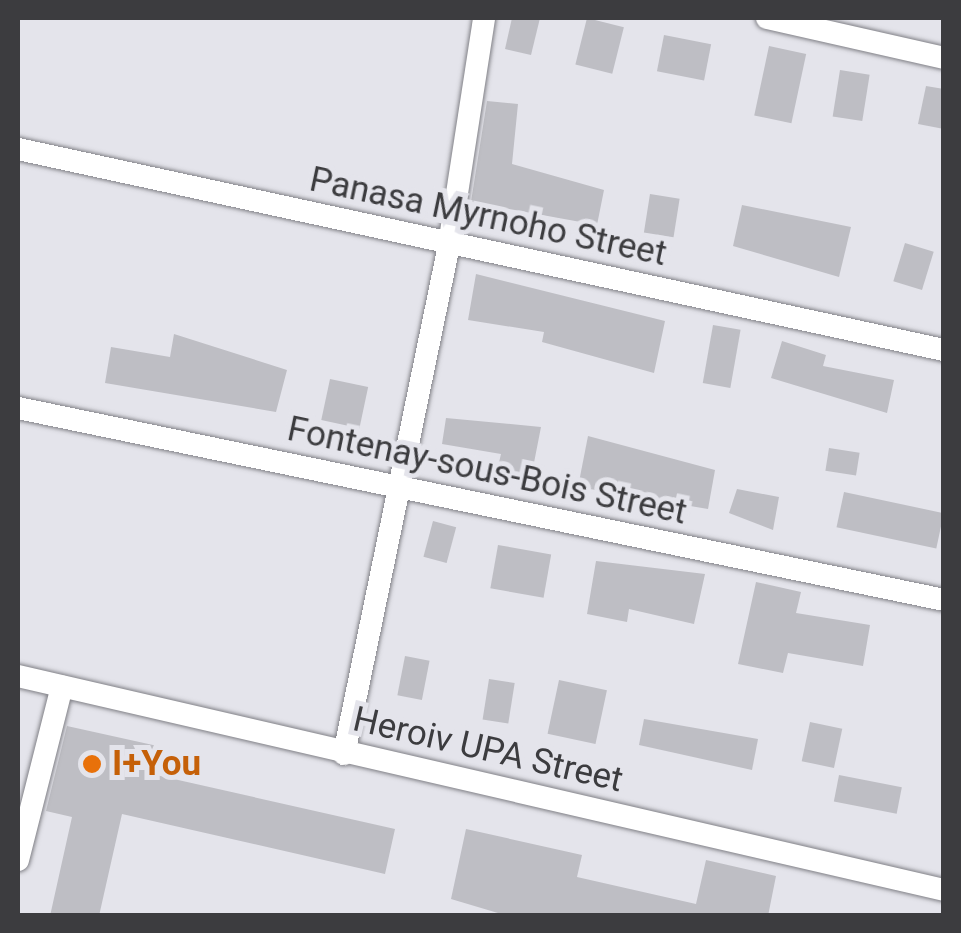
<!DOCTYPE html>
<style>
body{margin:0}
#map{position:relative;width:961px;height:933px;overflow:hidden;background:#e4e4eb;font-family:Roboto,sans-serif}
div>[style]{position:absolute}
.building>*{inset:0;background:#bebec4;transform-origin:0 0}
.roads{filter:drop-shadow(0 0 2px #808086) drop-shadow(0 0 2px #808086)}
.street>*{height:22px;margin:-11px;padding:0 11px;transform-origin:11px;border-radius:11px;background:#fff}
.dots>*{width:28px;height:28px;translate:-50% -50%;box-sizing:border-box;border:5px solid #e4e4eb;border-radius:50%}
span{translate:-50% -50%;white-space:nowrap;text-align:center;line-height:1.15;-webkit-text-stroke:10px #e4e4eb;paint-order:stroke}
.street-label{font-size:35px;color:#3c3c3f}
.food-label{font-size:35px;color:#c56008;font-weight:700}
.left{translate:0 -50%;text-align:left}
.frame{position:absolute;inset:0;border:20px solid #3c3c3f;pointer-events:none}
</style>
<div id="map">
<div class="building">
<i style="clip-path:polygon(512px 18px,540px 18px,531px 55px,505px 49px)"></i>
<i style="left:587px;top:18px;width:38px;height:48px;rotate:14deg"></i>
<i style="left:664px;top:35px;width:48px;height:37px;rotate:11deg"></i>
<i style="left:769px;top:46px;width:38px;height:71px;rotate:12deg"></i>
<i style="left:840px;top:70px;width:30px;height:47px;rotate:9deg"></i>
<i style="clip-path:polygon(926px 86px,944px 89px,944px 129px,918px 124px)"></i>
<i style="clip-path:polygon(487px 101px,518px 104px,512px 164px,604px 190px,597px 225px,471px 202px)"></i>
<i style="left:650px;top:194px;width:30px;height:39px;rotate:9deg"></i>
<i style="clip-path:polygon(742px 205px,851px 227px,839px 277px,733px 246px)"></i>
<i style="left:905px;top:243px;width:30px;height:40px;rotate:17deg"></i>
<i style="clip-path:polygon(476px 274px,665px 321px,654px 373px,542px 342px,544px 332px,468px 320px)"></i>
<i style="left:713px;top:325px;width:28px;height:59px;rotate:10deg"></i>
<i style="clip-path:polygon(174px 334px,287px 370px,276px 412px,105px 383px,111px 347px,170px 357px)"></i>
<i style="clip-path:polygon(782px 341px,826px 355px,823px 366px,894px 380px,887px 413px,771px 378px)"></i>
<i style="left:330px;top:379px;width:39px;height:42px;rotate:12deg"></i>
<i style="clip-path:polygon(446px 418px,541px 427px,531px 478px,497px 471px,501px 454px,442px 444px)"></i>
<i style="clip-path:polygon(588px 436px,715px 470px,708px 509px,578px 487px)"></i>
<i style="left:829px;top:448px;width:31px;height:23px;rotate:9deg"></i>
<i style="clip-path:polygon(737px 489px,779px 497px,773px 530px,729px 513px)"></i>
<i style="left:844px;top:492px;width:102px;height:36px;rotate:12deg"></i>
<i style="left:433px;top:521px;width:24px;height:37px;rotate:15deg"></i>
<i style="left:498px;top:545px;width:54px;height:44px;rotate:10deg"></i>
<i style="clip-path:polygon(596px 561px,705px 574px,694px 624px,629px 609px,627px 622px,587px 614px)"></i>
<i style="clip-path:polygon(756px 582px,801px 592px,796px 613px,870px 625px,863px 666px,788px 653px,783px 673px,738px 664px)"></i>
<i style="left:405px;top:656px;width:25px;height:40px;rotate:11deg"></i>
<i style="left:489px;top:679px;width:26px;height:41px;rotate:9deg"></i>
<i style="left:559px;top:680px;width:49px;height:55px;rotate:12deg"></i>
<i style="clip-path:polygon(644px 719px,758px 739px,752px 770px,639px 745px)"></i>
<i style="left:810px;top:722px;width:33px;height:40px;rotate:12deg"></i>
<i style="clip-path:polygon(67px 726px,162px 747px,156px 775px,395px 829px,385px 874px,122px 814px,99px 916px,50px 916px,72px 817px,46px 811px)"></i>
<i style="left:839px;top:775px;width:64px;height:27px;rotate:11deg"></i>
<i style="clip-path:polygon(466px 829px,582px 855px,577px 877px,696px 904px,706px 860px,776px 876px,768px 916px,508px 916px,451px 899px)"></i>
</div>
<div class="roads">
<div class="street">
<i style="left:767px;top:18px;width:181px;rotate:12.7deg"></i>
<i style="left:18px;top:149px;width:948px;rotate:12.25deg"></i>
<i style="left:18px;top:408px;width:946px;rotate:11.71deg"></i>
<i style="left:18px;top:676px;width:950px;rotate:13.01deg"></i>
<i style="left:344px;top:754px;width:520px;rotate:-78.34deg"></i>
<i style="left:449px;top:245px;width:230px;rotate:-81.2deg"></i>
<i style="left:18px;top:860px;width:179px;rotate:-75.8deg"></i>
</div>
</div>
<div class="dots">
<i style="left:92px;top:764px;background:#e8710a"></i>
</div>
<div class="street-label">
<span style="left:488px;top:217px;rotate:12deg">Panasa Myrnoho Street</span>
<span style="left:487px;top:471px;rotate:12deg">Fontenay-sous-Bois Street</span>
<span style="left:488px;top:750px;rotate:13deg">Heroiv UPA Street</span>
</div>
<div class="food-label">
<span class="left" style="left:112px;top:764px">I+You</span>
</div>
<div class="frame"></div>
</div>
